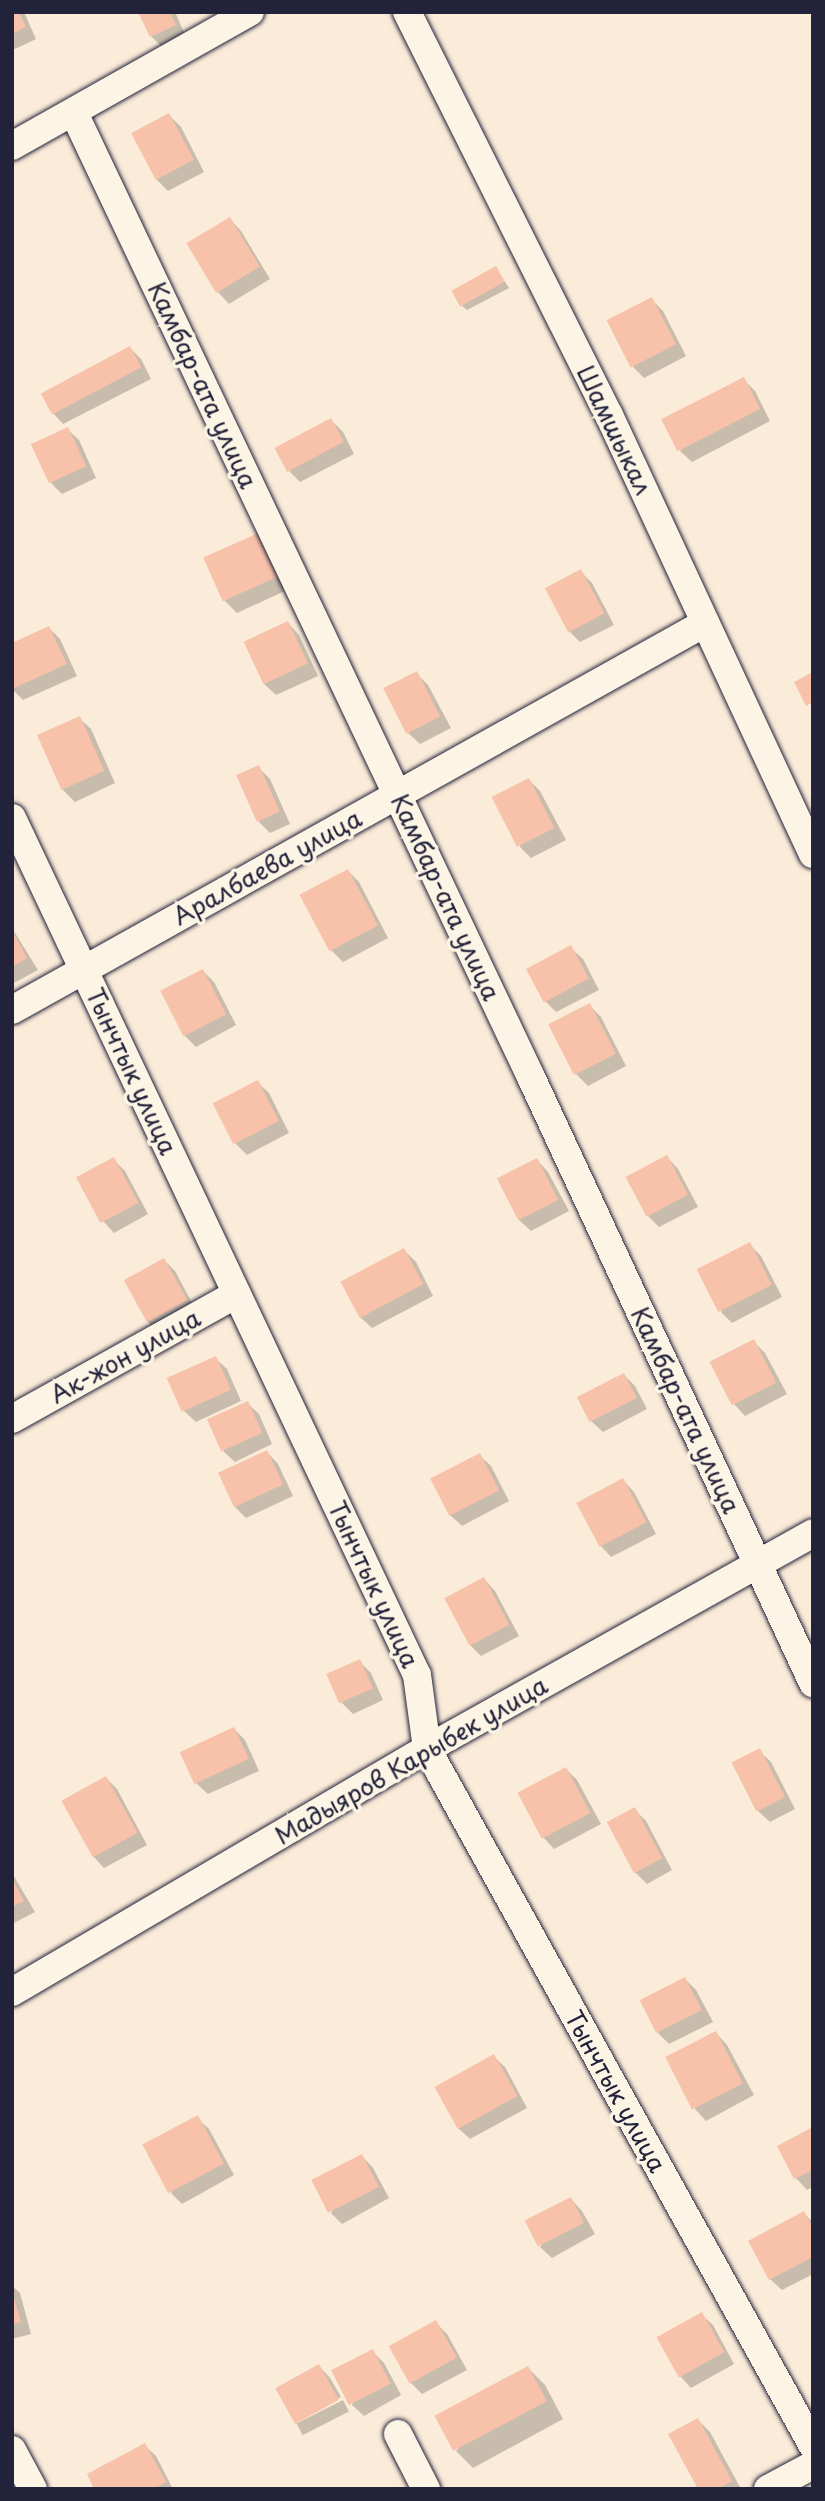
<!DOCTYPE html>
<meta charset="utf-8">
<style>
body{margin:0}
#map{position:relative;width:825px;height:2501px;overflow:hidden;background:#fbebd9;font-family:"Playpen Sans",sans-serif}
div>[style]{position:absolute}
.shadow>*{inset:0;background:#0003;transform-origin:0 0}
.building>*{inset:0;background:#f8c2aa;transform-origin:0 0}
.roads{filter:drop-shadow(0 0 2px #22223b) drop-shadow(0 0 2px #22223b)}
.minor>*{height:28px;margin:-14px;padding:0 14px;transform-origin:14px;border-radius:14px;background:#fcf5e5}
span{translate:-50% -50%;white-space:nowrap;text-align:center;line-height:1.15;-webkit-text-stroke:7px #fcf5e5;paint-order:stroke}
.street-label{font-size:24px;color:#22223b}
.frame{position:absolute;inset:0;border:14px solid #22223b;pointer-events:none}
</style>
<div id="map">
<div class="shadow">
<i style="clip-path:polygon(12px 12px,24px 12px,36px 39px,15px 49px,12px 46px)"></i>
<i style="clip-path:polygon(140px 12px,175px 12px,186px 37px,163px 48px,151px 36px)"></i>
<i style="clip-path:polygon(169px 115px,181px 127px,204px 172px,168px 191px,156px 179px)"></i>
<i style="clip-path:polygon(230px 219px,241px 231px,270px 279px,229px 304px,218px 292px)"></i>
<i style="clip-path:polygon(496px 268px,509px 288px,467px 310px,461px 305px)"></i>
<i style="clip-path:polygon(651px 299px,663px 311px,686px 356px,644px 378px,633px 367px)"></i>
<i style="clip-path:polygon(130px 348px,141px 359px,151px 379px,63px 424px,52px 412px)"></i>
<i style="clip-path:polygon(743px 379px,755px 391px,770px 421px,692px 462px,680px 451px)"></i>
<i style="clip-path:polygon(331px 420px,343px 432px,354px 454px,300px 482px,289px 471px)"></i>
<i style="clip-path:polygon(67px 429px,79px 440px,96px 478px,62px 494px,51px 483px)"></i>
<i style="clip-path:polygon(258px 535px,289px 589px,237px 613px,225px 601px)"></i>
<i style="clip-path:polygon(580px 571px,592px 583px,614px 625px,580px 642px,569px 631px)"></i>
<i style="clip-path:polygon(288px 623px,299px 635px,318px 676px,276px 695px,264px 684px)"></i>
<i style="clip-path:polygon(49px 628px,60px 639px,77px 676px,23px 700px,12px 689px)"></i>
<i style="clip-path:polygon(416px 673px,428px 685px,451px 728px,420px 744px,408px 733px)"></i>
<i style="clip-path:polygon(79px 718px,91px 729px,115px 783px,75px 802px,63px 790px)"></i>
<i style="clip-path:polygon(258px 767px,270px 779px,290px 824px,270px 833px,259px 822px)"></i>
<i style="clip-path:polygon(529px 780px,540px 791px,566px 840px,531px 858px,520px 847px)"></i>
<i style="clip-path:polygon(348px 871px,359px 882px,388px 938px,343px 962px,331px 950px)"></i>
<i style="clip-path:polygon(12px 928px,38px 970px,12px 984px)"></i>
<i style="clip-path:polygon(571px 948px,583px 959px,599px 990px,556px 1012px,545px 1001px)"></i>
<i style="clip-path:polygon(203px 971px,214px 982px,236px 1025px,196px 1047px,184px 1035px)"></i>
<i style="clip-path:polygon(590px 1006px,601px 1017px,626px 1066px,588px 1086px,576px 1074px,551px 1025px)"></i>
<i style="clip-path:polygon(257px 1082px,269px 1093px,289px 1133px,247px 1155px,235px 1143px)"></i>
<i style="clip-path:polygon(667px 1157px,678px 1169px,698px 1207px,659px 1227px,648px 1216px)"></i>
<i style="clip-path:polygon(113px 1159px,125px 1171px,148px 1214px,114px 1233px,103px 1221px)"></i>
<i style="clip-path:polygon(537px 1160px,548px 1172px,569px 1211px,531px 1231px,519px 1220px)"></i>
<i style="clip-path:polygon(749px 1244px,761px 1256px,782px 1297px,732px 1323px,721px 1312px)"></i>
<i style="clip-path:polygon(404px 1250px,416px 1262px,433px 1296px,372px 1328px,360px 1317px)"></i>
<i style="clip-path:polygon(164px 1260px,175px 1271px,197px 1312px,159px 1333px,147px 1321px)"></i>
<i style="clip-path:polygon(753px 1341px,765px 1353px,787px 1394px,745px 1416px,734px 1404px,712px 1363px)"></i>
<i style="clip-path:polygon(215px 1358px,227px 1369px,241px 1401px,196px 1422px,184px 1411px)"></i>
<i style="clip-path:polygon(624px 1375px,635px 1386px,647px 1409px,603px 1432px,591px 1421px)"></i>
<i style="clip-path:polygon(247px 1403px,259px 1414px,272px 1444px,235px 1462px,223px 1451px)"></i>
<i style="clip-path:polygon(267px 1452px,278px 1464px,293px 1496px,246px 1518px,235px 1507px)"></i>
<i style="clip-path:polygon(479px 1455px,491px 1466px,509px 1501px,462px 1526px,450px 1515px)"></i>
<i style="clip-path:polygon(623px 1480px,634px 1492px,656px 1534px,611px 1557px,600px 1545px,578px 1504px)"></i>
<i style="clip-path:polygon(484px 1579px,495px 1591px,519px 1636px,481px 1656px,470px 1645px)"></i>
<i style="clip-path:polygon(359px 1661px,371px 1673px,383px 1700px,353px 1714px,341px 1702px,329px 1675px)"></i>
<i style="clip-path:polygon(234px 1729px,245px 1740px,259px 1771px,208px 1794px,196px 1783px)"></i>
<i style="clip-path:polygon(759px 1751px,771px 1762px,795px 1809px,770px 1822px,758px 1811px)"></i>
<i style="clip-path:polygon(566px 1769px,577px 1780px,601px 1824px,554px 1849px,543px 1837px,520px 1793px)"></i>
<i style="clip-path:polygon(106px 1778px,117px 1789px,147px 1845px,104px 1868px,93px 1856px,63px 1801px)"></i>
<i style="clip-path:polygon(635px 1810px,646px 1821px,672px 1870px,647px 1884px,635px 1872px)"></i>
<i style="clip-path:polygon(12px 1873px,35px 1912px,12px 1924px)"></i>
<i style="clip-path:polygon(685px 1979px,696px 1990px,713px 2022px,669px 2044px,658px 2033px)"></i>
<i style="clip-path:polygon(716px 2033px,727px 2045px,754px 2095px,706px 2121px,695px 2109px)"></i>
<i style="clip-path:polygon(493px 2056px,505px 2067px,527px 2108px,470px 2139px,458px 2128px)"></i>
<i style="clip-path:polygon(197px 2118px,209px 2129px,234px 2175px,182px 2204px,171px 2193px)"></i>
<i style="clip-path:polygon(813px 2129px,813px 2187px,807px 2190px,796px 2178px,779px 2147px)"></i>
<i style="clip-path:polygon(362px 2156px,373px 2168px,389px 2198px,342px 2224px,331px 2213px)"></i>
<i style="clip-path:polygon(571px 2199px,582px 2211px,595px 2234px,552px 2258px,540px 2247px)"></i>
<i style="clip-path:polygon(804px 2214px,813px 2222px,813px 2274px,782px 2290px,770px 2279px)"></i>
<i style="clip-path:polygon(12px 2286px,20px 2293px,31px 2334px,12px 2339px)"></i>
<i style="clip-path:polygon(701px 2314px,713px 2325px,734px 2364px,691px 2388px,680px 2376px)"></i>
<i style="clip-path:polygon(436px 2323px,447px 2334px,467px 2370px,422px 2394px,411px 2383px)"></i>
<i style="clip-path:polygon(372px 2351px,384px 2363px,401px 2395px,364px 2416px,352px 2405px)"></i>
<i style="clip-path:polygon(319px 2366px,330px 2378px,341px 2397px,297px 2421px,297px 2424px,296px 2423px)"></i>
<i style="clip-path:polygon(528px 2368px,545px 2385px,563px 2419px,473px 2468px,456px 2451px)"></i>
<i style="left:343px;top:2400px;width:13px;height:52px;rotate:63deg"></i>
<i style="clip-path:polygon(698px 2420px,710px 2432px,741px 2489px,700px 2489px)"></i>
<i style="clip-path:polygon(144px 2445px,156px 2456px,173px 2489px,96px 2489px)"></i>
</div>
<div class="building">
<i style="clip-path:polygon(12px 12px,19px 12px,26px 27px,12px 34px)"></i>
<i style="clip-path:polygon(138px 12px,170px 12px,176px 25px,150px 37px)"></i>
<i style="left:169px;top:113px;width:53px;height:43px;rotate:62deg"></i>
<i style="left:230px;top:217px;width:58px;height:51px;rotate:59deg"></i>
<i style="left:496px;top:266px;width:18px;height:51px;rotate:61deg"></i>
<i style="left:652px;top:297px;width:53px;height:51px;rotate:63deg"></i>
<i style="left:130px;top:346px;width:24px;height:101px;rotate:62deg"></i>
<i style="left:744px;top:377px;width:36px;height:93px;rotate:63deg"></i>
<i style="left:331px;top:418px;width:27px;height:64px;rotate:62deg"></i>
<i style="left:68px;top:427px;width:43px;height:41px;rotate:65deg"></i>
<i style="left:258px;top:533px;width:48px;height:60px;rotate:66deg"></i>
<i style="left:581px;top:569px;width:50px;height:41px;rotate:62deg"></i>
<i style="left:288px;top:621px;width:47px;height:49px;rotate:65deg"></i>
<i style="clip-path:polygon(49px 626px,67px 664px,12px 689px,12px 643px)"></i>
<i style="left:417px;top:671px;width:51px;height:38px;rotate:63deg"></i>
<i style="clip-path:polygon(813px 672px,813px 702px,806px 706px,794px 682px)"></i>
<i style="left:80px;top:716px;width:60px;height:47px;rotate:66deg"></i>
<i style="left:259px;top:765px;width:51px;height:25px;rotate:66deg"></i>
<i style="left:529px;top:778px;width:56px;height:42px;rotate:63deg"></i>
<i style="left:348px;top:869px;width:64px;height:55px;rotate:62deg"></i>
<i style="clip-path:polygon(12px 930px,27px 958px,12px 967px)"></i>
<i style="left:571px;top:945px;width:38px;height:51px;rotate:62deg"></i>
<i style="left:203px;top:969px;width:51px;height:48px;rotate:63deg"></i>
<i style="left:590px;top:1003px;width:57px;height:47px;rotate:63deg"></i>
<i style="left:258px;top:1080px;width:46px;height:51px;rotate:63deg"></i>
<i style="left:667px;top:1155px;width:45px;height:47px;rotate:62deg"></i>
<i style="left:114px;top:1157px;width:52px;height:43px;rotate:62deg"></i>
<i style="left:537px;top:1158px;width:47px;height:45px;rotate:63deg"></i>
<i style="left:750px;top:1242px;width:48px;height:60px;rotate:63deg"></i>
<i style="left:404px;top:1248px;width:41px;height:72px;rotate:62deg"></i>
<i style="left:164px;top:1258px;width:48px;height:46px;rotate:61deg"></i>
<i style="left:754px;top:1339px;width:49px;height:50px;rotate:63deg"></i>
<i style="left:216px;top:1356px;width:37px;height:54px;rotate:66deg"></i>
<i style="left:624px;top:1373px;width:28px;height:53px;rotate:63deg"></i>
<i style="left:248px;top:1401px;width:35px;height:45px;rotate:66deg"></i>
<i style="left:267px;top:1450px;width:38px;height:54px;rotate:65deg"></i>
<i style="left:480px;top:1453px;width:42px;height:56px;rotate:63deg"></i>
<i style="left:623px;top:1478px;width:50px;height:53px;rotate:62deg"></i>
<i style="left:484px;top:1577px;width:54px;height:45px;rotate:62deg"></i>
<i style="left:360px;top:1659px;width:32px;height:37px;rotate:66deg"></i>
<i style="left:234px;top:1727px;width:35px;height:60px;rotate:65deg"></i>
<i style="left:760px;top:1748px;width:55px;height:32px;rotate:63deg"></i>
<i style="left:566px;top:1767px;width:52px;height:55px;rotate:62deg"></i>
<i style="left:106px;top:1776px;width:65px;height:51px;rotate:61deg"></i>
<i style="left:635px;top:1807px;width:58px;height:32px;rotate:62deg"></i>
<i style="clip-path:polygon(12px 1878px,24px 1901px,12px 1907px)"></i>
<i style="left:685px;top:1977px;width:37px;height:51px;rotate:63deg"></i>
<i style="left:716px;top:2031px;width:59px;height:57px;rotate:63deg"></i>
<i style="left:494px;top:2054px;width:48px;height:68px;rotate:61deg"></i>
<i style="left:198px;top:2115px;width:55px;height:63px;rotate:62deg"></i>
<i style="clip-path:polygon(813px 2127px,813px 2170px,794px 2179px,777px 2146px)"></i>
<i style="left:362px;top:2154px;width:37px;height:57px;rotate:63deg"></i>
<i style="left:571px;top:2197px;width:29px;height:52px;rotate:63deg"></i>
<i style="clip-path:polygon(804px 2211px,813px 2228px,813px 2257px,769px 2280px,748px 2241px)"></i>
<i style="clip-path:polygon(13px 2295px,21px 2322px,12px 2325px,12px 2296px)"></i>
<i style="left:702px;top:2312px;width:46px;height:52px;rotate:61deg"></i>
<i style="left:436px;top:2320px;width:43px;height:54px;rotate:61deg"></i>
<i style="left:373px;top:2349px;width:39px;height:47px;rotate:63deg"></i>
<i style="left:319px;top:2364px;width:41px;height:50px;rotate:61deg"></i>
<i style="left:528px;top:2366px;width:40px;height:106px;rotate:62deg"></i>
<i style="clip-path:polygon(698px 2418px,732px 2481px,718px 2489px,698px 2489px,668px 2434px)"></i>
<i style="clip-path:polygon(145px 2443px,166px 2482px,154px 2489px,94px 2489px,87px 2474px)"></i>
</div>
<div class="roads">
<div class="minor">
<i style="left:407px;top:12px;width:451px;rotate:63.4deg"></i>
<i style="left:609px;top:415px;width:484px;rotate:65.1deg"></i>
<i style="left:74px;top:113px;width:1065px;rotate:64.64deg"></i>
<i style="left:530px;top:1075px;width:671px;rotate:65.04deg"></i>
<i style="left:12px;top:146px;width:273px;rotate:-29.4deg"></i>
<i style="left:12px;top:818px;width:948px;rotate:64.71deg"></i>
<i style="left:417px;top:1675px;width:75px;rotate:82.3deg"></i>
<i style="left:427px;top:1749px;width:797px;rotate:61.02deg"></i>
<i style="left:12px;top:1010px;width:794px;rotate:-29.18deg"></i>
<i style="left:12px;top:1419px;width:257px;rotate:-29.1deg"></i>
<i style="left:12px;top:1992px;width:481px;rotate:-30.4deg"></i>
<i style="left:427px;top:1749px;width:442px;rotate:-29.2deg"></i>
<i style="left:398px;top:2434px;width:62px;rotate:63deg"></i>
<i style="left:12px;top:2450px;width:44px;rotate:61.7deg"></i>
<i style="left:768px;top:2489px;width:51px;rotate:-28.1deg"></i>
</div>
</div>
<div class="street-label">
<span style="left:203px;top:385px;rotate:65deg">Камбар-ата улица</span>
<span style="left:615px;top:430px;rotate:64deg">Шамшыкал</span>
<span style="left:267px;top:867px;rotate:-29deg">Аралбаева улица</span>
<span style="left:446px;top:897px;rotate:65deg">Камбар-ата улица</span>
<span style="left:132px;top:1071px;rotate:65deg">Тынчтык улица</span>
<span style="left:125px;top:1356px;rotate:-29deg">Ак-жон улица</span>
<span style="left:686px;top:1410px;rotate:65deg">Камбар-ата улица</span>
<span style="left:374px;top:1584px;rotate:65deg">Тынчтык улица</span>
<span style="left:411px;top:1760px;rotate:-30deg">Мадыяров Карыбек улица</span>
<span style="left:616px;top:2091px;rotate:61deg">Тынчтык улица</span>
</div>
<div class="frame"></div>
</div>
